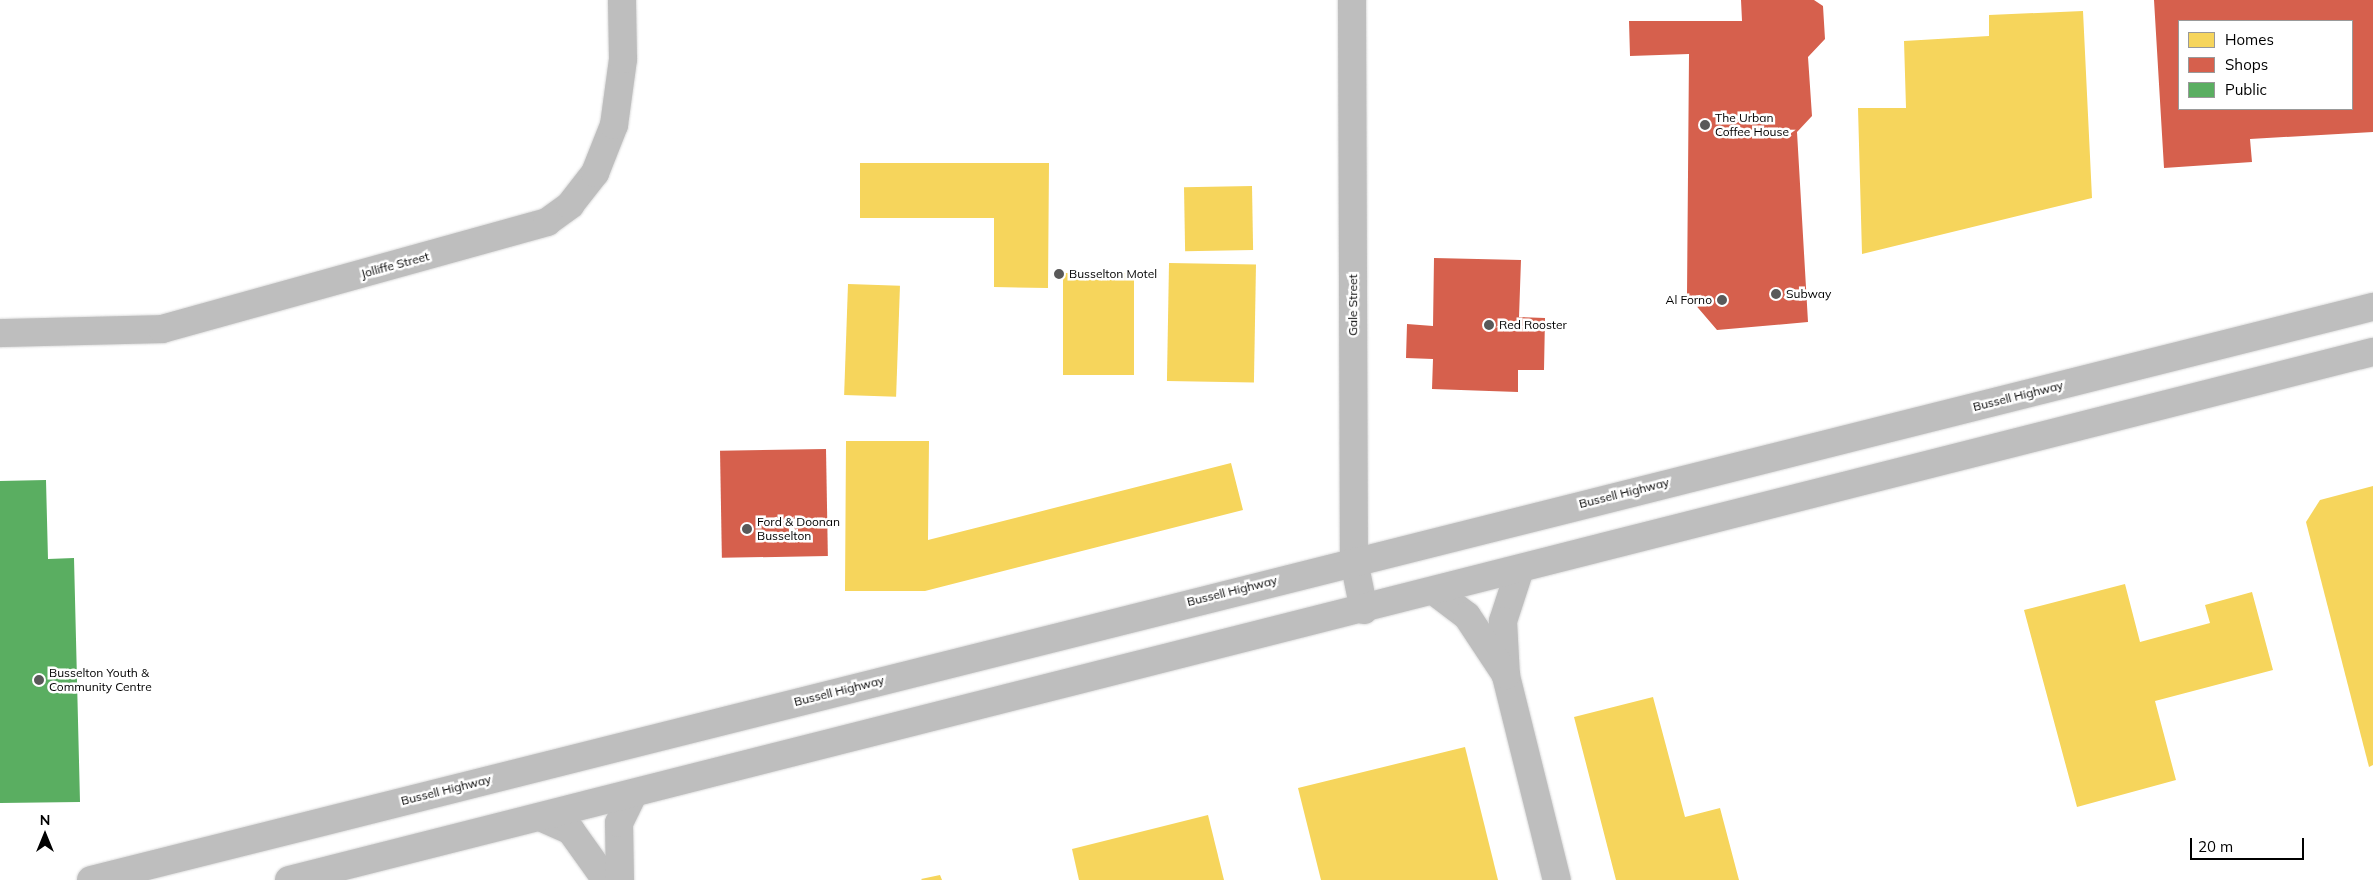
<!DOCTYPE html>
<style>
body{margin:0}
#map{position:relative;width:2373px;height:880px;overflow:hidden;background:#fff;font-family:Mulish,sans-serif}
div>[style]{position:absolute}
.homes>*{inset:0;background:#f6d55c;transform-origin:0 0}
.shops>*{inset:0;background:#d6604d;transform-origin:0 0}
.public>*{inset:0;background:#5aae61}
.roads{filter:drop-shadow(0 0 1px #dbdbdb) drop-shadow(0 0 1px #dbdbdb)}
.minor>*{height:28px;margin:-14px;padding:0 14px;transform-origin:14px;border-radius:14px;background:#bebebe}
.major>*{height:28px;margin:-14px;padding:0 14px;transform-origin:14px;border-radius:14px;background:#bebebe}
.dots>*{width:14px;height:14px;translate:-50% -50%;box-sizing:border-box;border:2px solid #fff;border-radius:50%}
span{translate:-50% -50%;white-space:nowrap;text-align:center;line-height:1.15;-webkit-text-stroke:5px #fff;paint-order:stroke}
.poi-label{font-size:12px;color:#000}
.left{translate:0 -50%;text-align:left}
.right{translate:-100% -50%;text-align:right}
.street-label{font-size:12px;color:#000}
.legend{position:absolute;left:2178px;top:20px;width:175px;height:90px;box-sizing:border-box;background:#fff;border:1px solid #999;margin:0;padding:6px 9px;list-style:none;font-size:15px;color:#000}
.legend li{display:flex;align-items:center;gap:10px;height:25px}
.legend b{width:25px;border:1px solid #999}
.north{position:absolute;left:20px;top:810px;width:50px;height:50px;-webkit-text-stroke:4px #fff;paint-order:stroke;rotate:0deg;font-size:14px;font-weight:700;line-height:20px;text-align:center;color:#000}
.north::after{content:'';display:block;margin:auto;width:18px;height:22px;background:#000;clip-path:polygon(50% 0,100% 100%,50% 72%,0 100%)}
.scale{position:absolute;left:2190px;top:838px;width:114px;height:22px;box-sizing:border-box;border:2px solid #000;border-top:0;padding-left:6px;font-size:15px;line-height:18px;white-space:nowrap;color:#000;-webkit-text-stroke:4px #fff;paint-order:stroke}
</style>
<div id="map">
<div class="homes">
<i style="clip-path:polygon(2083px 11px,2092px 198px,1862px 254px,1858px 108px,1906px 108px,1904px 41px,1989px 36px,1989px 15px)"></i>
<i style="clip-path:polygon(860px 163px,1049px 163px,1048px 288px,994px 287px,994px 218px,860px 218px)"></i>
<i style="left:1252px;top:186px;width:64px;height:68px;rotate:89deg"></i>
<i style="left:1169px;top:263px;width:87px;height:118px;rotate:1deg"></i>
<i style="left:1063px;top:273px;width:71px;height:102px"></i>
<i style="left:848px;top:284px;width:52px;height:111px;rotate:2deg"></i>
<i style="clip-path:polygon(846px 441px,929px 441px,928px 540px,1231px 463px,1243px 510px,925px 591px,845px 591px)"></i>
<i style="clip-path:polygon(2373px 486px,2373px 765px,2369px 767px,2306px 522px,2320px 500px)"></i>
<i style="clip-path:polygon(2125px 584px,2140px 642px,2210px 623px,2205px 605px,2252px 592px,2273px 670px,2155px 701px,2176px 780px,2077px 807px,2024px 610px)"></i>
<i style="clip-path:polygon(1653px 697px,1685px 817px,1720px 808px,1739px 880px,1616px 880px,1574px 717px)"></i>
<i style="clip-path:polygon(1465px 747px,1498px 880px,1321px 880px,1298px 788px)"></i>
<i style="clip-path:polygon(1208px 815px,1224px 880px,1079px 880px,1072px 849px)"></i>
<i style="clip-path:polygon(940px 875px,942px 880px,922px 880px,921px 879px)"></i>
</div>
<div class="shops">
<i style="clip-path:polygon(1741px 0,1814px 0,1823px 6px,1825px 39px,1808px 57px,1812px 116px,1797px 132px,1808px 322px,1717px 330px,1687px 295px,1689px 54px,1630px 56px,1629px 21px,1742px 21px)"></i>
<i style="clip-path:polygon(evenodd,2154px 0,2373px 0,2373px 132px,2250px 139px,2252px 162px,2164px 168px,2154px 0,2179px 21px,2352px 21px,2352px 109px,2179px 109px,2179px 21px)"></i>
<i style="clip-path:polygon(1434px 258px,1521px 260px,1519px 317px,1545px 318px,1544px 370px,1518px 370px,1518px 392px,1432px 389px,1433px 359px,1406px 358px,1407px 324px,1433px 326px)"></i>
<i style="left:826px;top:449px;width:107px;height:106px;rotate:89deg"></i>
</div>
<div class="public">
<i style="clip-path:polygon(46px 480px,48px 559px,74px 558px,80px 802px,0 803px,0 481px)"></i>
</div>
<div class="roads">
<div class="minor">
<i style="left:1352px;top:0;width:561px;rotate:89.8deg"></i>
<i style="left:1354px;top:561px;width:50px;rotate:78.5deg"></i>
<i style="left:0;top:333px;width:162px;rotate:-1.4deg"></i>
<i style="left:162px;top:329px;width:400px;rotate:-15.5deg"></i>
<i style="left:547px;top:222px;width:29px;rotate:-36deg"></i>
<i style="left:570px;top:205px;width:41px;rotate:-52deg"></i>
<i style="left:595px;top:173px;width:52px;rotate:-68.4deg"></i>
<i style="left:614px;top:125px;width:67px;rotate:-82.2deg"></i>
<i style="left:623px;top:59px;width:59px;rotate:-91deg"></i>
<i style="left:1520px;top:569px;width:55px;rotate:108.1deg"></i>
<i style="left:1503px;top:621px;width:55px;rotate:86.9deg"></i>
<i style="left:1506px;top:676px;width:210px;rotate:76deg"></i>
<i style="left:1434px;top:591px;width:41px;rotate:37.1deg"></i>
<i style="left:1467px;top:616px;width:71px;rotate:56.5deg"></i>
<i style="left:540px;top:817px;width:34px;rotate:24deg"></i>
<i style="left:571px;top:831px;width:60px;rotate:54.5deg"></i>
<i style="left:620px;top:880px;width:57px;rotate:-91deg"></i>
<i style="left:619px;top:823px;width:32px;rotate:-64deg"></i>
</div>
<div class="major">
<i style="left:91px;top:880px;width:2353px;rotate:-14.1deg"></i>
<i style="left:289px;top:880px;width:2150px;rotate:-14.22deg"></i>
</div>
</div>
<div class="dots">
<i style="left:1705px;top:125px;background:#595959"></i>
<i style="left:1059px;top:274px;background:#595959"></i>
<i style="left:1776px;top:294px;background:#595959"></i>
<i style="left:1722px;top:300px;background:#595959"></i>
<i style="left:1489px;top:325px;background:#595959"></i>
<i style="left:747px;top:529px;background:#595959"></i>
<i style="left:39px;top:680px;background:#595959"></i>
</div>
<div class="poi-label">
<span class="left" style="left:1715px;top:125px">The Urban<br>Coffee House</span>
<span class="left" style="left:1069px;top:274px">Busselton Motel</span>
<span class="left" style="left:1786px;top:294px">Subway</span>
<span class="right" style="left:1712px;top:300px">Al Forno</span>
<span class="left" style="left:1499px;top:325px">Red Rooster</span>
<span class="left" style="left:757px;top:529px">Ford &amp; Doonan<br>Busselton</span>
<span class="left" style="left:49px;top:680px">Busselton Youth &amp;<br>Community Centre</span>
</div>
<div class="street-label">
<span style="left:395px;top:265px;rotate:-15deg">Jolliffe Street</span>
<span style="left:1353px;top:305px;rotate:-90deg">Gale Street</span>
<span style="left:2018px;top:396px;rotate:-14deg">Bussell Highway</span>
<span style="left:1624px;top:493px;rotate:-14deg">Bussell Highway</span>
<span style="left:1232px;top:591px;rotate:-14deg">Bussell Highway</span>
<span style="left:839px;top:691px;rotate:-14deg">Bussell Highway</span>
<span style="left:446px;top:790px;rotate:-14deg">Bussell Highway</span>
</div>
<ul class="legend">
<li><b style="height:14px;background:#f6d55c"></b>Homes</li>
<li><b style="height:14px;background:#d6604d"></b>Shops</li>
<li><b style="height:14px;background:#5aae61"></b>Public</li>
</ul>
<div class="north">N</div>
<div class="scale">20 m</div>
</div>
